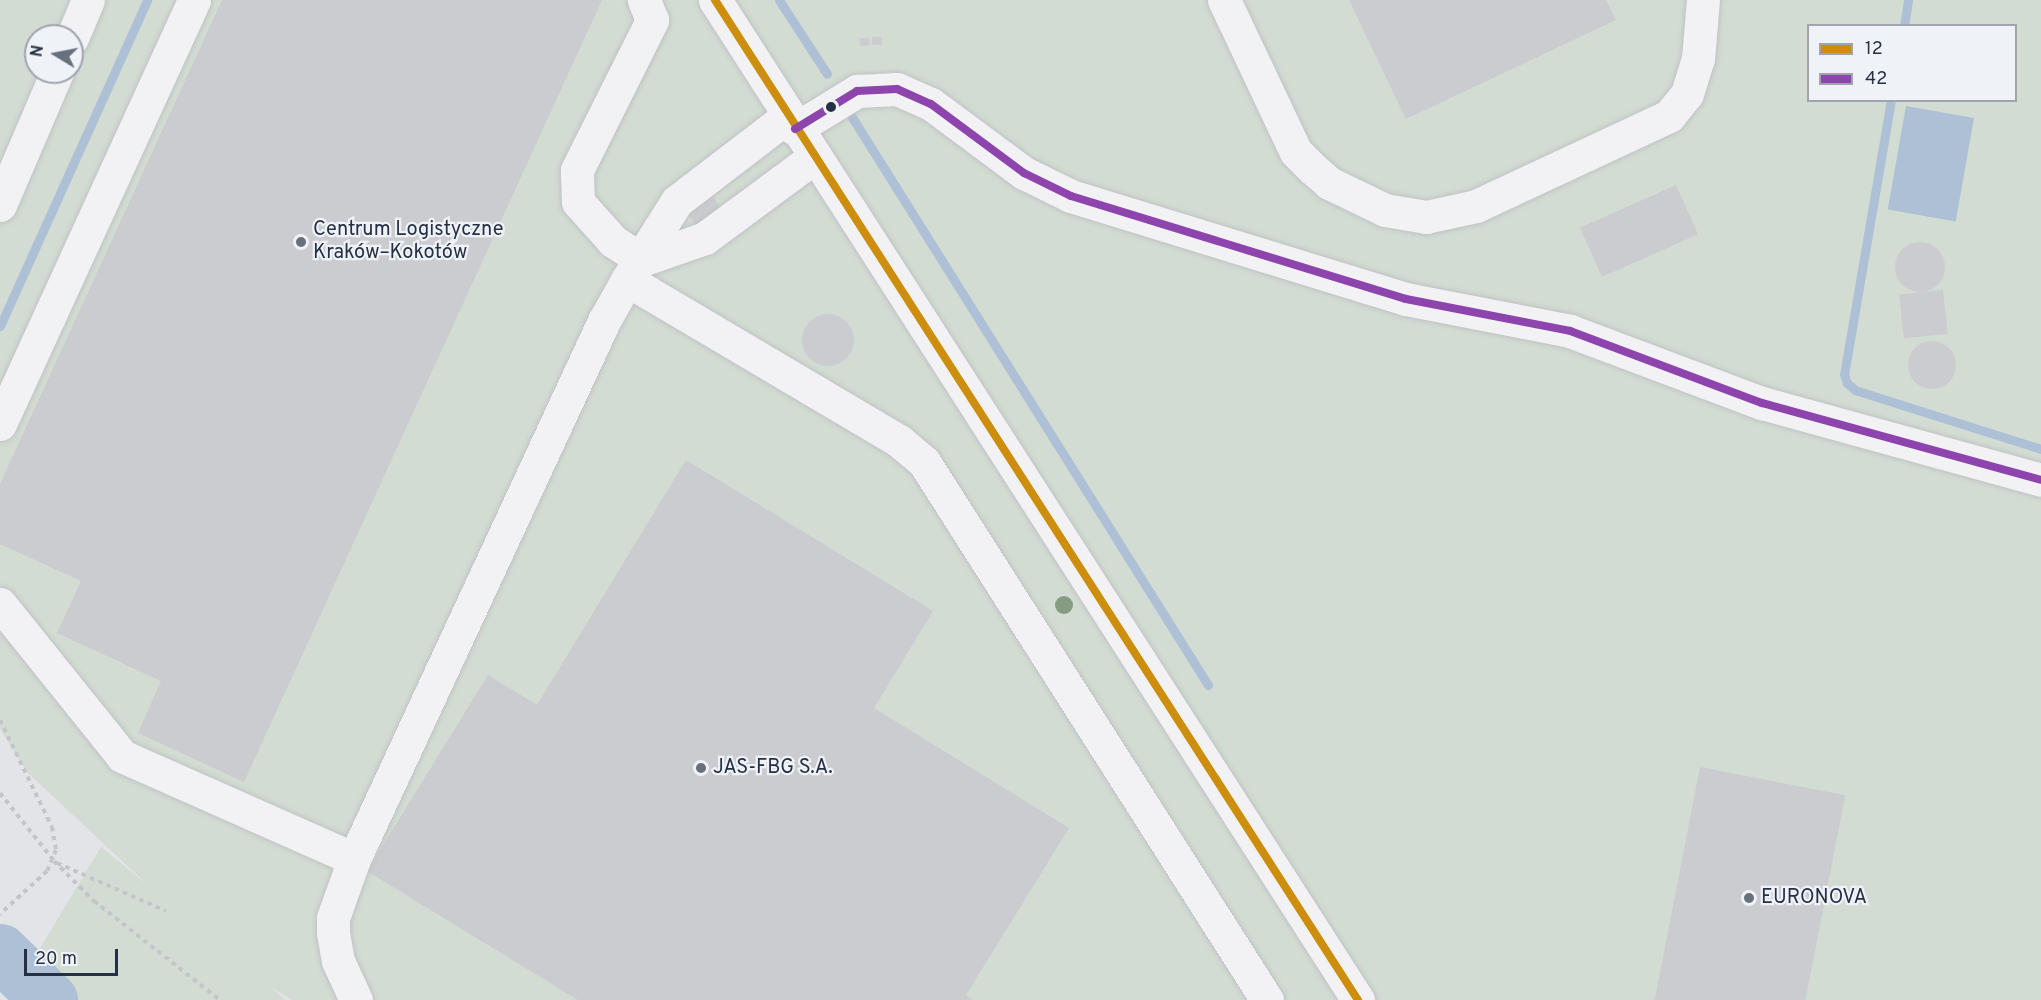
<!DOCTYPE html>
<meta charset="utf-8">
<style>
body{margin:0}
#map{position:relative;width:2041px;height:1000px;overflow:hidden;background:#e2e4e7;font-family:Overpass,sans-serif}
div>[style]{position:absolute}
.green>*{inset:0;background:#d2dcd2}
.water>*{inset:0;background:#adc0d6;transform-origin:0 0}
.stream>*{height:9px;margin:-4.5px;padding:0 4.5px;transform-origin:4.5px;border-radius:4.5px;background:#adc0d6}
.river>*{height:57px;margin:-28.5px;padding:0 28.5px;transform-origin:28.5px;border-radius:28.5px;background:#adc0d6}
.building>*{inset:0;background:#caccd0;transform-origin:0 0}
.round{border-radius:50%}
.path>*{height:4px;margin-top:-2px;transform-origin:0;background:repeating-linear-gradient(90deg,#c3c5cb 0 4.5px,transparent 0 9px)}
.roads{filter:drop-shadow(0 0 2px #c0c2c5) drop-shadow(0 0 2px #c0c2c5)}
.minor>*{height:33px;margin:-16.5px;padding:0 16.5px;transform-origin:16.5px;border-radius:16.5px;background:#f2f2f4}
.bus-1>*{height:8px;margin:-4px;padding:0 4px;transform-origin:4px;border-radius:4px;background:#cd8e0e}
.bus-2>*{height:8px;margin:-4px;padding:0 4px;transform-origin:4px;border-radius:4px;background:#8e44ad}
.trees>*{width:18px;height:18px;margin:-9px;border-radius:50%;background:#859c83}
.dots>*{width:16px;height:16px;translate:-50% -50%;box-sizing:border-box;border:3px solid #eff2f7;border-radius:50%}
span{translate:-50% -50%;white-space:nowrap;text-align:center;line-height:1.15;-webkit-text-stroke:4.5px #eff2f7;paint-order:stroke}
.poi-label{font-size:20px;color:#263044}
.left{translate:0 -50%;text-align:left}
.legend{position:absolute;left:1807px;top:24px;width:210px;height:78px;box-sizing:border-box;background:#eff2f7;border:2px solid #9fa4af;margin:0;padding:8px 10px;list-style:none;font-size:18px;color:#263044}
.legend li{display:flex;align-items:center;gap:12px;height:30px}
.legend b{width:30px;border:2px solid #9fa4af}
.north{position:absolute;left:24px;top:24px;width:60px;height:60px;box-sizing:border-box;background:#eff2f7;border:2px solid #9fa4af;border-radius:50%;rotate:280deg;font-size:16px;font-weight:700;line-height:24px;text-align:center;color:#263044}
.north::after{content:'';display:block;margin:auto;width:21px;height:27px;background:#686f7d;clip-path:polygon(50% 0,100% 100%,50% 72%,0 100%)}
.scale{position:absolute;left:24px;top:949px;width:94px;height:27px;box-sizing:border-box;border:3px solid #263044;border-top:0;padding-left:8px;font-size:18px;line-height:21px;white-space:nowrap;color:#263044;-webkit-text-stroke:4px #eff2f7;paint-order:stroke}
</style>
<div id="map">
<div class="green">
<i style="clip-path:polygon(evenodd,0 0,2041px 0,2041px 1000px,292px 1000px,269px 986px,285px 1000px,9px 1000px,101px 847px,150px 887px,27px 772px,0 729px,0 0,1808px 26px,2016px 26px,2016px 100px,1808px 100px,1808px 26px,0 0,36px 36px,72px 36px,72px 72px,36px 72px,36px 36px)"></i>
</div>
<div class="water">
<i style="left:1906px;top:106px;width:69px;height:105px;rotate:10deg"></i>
</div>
<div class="stream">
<i style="left:779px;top:0;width:88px;rotate:57deg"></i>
<i style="left:1904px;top:26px;width:26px;rotate:-81deg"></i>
<i style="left:1891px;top:100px;width:278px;rotate:99.7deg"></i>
<i style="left:1844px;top:374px;width:9px;rotate:72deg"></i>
<i style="left:1847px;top:383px;width:11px;rotate:41deg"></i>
<i style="left:1855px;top:390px;width:195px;rotate:17.6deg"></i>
<i style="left:850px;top:114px;width:674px;rotate:57.91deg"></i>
<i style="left:0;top:326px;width:358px;rotate:-65.7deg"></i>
</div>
<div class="river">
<i style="left:0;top:952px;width:69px;rotate:44.4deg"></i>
</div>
<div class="building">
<i style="clip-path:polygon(222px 0,602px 0,244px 782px,138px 733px,161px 681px,57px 633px,81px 581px,0 544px,0 484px)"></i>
<i style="clip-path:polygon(1349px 0,1606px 0,1616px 20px,1406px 119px)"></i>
<i style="left:872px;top:37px;width:10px;height:8px"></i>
<i style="clip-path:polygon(860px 38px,869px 38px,870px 45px,860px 46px)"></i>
<i style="left:1676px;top:185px;width:54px;height:105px;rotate:66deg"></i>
<i style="left:713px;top:197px;width:14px;height:30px;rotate:56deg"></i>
<i class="round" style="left:1895px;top:242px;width:50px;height:50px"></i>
<i style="left:1943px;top:290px;width:44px;height:44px;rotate:84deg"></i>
<i class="round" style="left:802px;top:314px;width:52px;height:52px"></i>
<i class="round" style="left:1908px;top:341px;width:48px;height:48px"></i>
<i style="clip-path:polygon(686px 460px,933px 611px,874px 708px,1069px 828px,966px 995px,973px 1000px,578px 1000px,367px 871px,488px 675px,537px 705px)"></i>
<i style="left:1700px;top:767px;width:148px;height:238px;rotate:11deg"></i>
</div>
<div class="path">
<i style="left:0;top:720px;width:119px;rotate:64.1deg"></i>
<i style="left:52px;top:827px;width:23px;rotate:80deg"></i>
<i style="left:56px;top:850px;width:23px;rotate:113deg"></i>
<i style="left:47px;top:871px;width:64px;rotate:137.5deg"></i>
<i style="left:0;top:793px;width:87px;rotate:51.5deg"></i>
<i style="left:54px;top:861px;width:57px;rotate:45deg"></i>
<i style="left:94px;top:901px;width:160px;rotate:38.2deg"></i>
<i style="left:57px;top:863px;width:119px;rotate:23.8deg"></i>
</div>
<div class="roads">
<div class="minor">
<i style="left:715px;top:0;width:1189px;rotate:57.26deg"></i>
<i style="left:1224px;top:0;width:168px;rotate:64.7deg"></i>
<i style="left:1296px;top:152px;width:23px;rotate:45deg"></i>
<i style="left:1312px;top:168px;width:23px;rotate:41deg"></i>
<i style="left:1329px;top:183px;width:62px;rotate:25.7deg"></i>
<i style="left:1385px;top:210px;width:42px;rotate:9.7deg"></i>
<i style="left:1426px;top:217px;width:51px;rotate:-12.4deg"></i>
<i style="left:1476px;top:206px;width:213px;rotate:-25deg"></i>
<i style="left:1669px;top:116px;width:28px;rotate:-51deg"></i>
<i style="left:1687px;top:94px;width:37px;rotate:-73deg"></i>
<i style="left:1698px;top:59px;width:59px;rotate:-85.2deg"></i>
<i style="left:72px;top:38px;width:41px;rotate:-67.2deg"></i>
<i style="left:795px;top:129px;width:73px;rotate:-31.5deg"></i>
<i style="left:857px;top:91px;width:40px;rotate:-2.9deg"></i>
<i style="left:897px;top:89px;width:37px;rotate:24deg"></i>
<i style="left:931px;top:104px;width:116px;rotate:36.6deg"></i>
<i style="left:1024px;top:173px;width:52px;rotate:26.1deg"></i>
<i style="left:1071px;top:196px;width:350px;rotate:17.1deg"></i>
<i style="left:1406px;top:299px;width:167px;rotate:11deg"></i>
<i style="left:1570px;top:331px;width:205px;rotate:20.6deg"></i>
<i style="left:1762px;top:403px;width:289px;rotate:15.4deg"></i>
<i style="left:0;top:205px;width:145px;rotate:-66.8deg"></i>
<i style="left:642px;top:260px;width:35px;rotate:-147deg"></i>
<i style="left:613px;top:241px;width:52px;rotate:-131.9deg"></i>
<i style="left:578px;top:202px;width:32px;rotate:-92deg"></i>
<i style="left:577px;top:170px;width:168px;rotate:-63.4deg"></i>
<i style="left:652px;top:20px;width:22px;rotate:-112deg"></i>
<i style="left:642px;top:260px;width:67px;rotate:-19.2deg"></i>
<i style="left:705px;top:238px;width:134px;rotate:-36.5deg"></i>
<i style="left:627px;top:280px;width:316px;rotate:30.6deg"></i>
<i style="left:899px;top:441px;width:33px;rotate:40deg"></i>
<i style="left:924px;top:462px;width:638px;rotate:57.48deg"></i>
<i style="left:0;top:424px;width:466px;rotate:-65.4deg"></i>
<i style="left:0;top:604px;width:195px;rotate:51.2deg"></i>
<i style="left:122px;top:756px;width:254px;rotate:23.9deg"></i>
<i style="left:354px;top:859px;width:593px;rotate:-65.08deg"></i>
<i style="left:604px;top:321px;width:47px;rotate:-60.7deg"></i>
<i style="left:627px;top:280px;width:93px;rotate:-57.7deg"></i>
<i style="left:677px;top:201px;width:140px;rotate:-37.4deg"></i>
<i style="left:354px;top:859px;width:63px;rotate:109.6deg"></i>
<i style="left:333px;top:918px;width:15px;rotate:90deg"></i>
<i style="left:333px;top:933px;width:28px;rotate:80deg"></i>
<i style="left:338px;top:961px;width:43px;rotate:65.2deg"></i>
</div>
</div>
<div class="bus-1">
<i style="left:715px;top:0;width:1189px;rotate:57.26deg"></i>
</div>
<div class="bus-2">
<i style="left:795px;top:129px;width:73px;rotate:-31.5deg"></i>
<i style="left:857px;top:91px;width:40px;rotate:-2.9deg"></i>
<i style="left:897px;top:89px;width:37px;rotate:24deg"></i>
<i style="left:931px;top:104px;width:116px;rotate:36.6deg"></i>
<i style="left:1024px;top:173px;width:52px;rotate:26.1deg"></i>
<i style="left:1071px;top:196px;width:350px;rotate:17.1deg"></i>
<i style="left:1406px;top:299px;width:167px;rotate:11deg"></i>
<i style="left:1570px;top:331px;width:205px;rotate:20.6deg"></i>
<i style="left:1762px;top:403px;width:289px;rotate:15.4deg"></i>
</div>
<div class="trees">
<i style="left:1064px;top:605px"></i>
</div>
<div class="dots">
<i style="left:831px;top:107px;background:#263044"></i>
<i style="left:301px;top:242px;background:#686f7d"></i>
<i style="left:701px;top:768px;background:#686f7d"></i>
<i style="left:1749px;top:898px;background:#686f7d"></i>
</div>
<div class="poi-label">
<span class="left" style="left:313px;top:242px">Centrum Logistyczne<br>Kraków–Kokotów</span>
<span class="left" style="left:713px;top:768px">JAS-FBG S.A.</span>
<span class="left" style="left:1761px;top:898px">EURONOVA</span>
</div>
<ul class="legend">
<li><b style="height:8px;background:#cd8e0e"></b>12</li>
<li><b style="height:8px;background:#8e44ad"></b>42</li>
</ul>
<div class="north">N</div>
<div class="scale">20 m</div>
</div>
